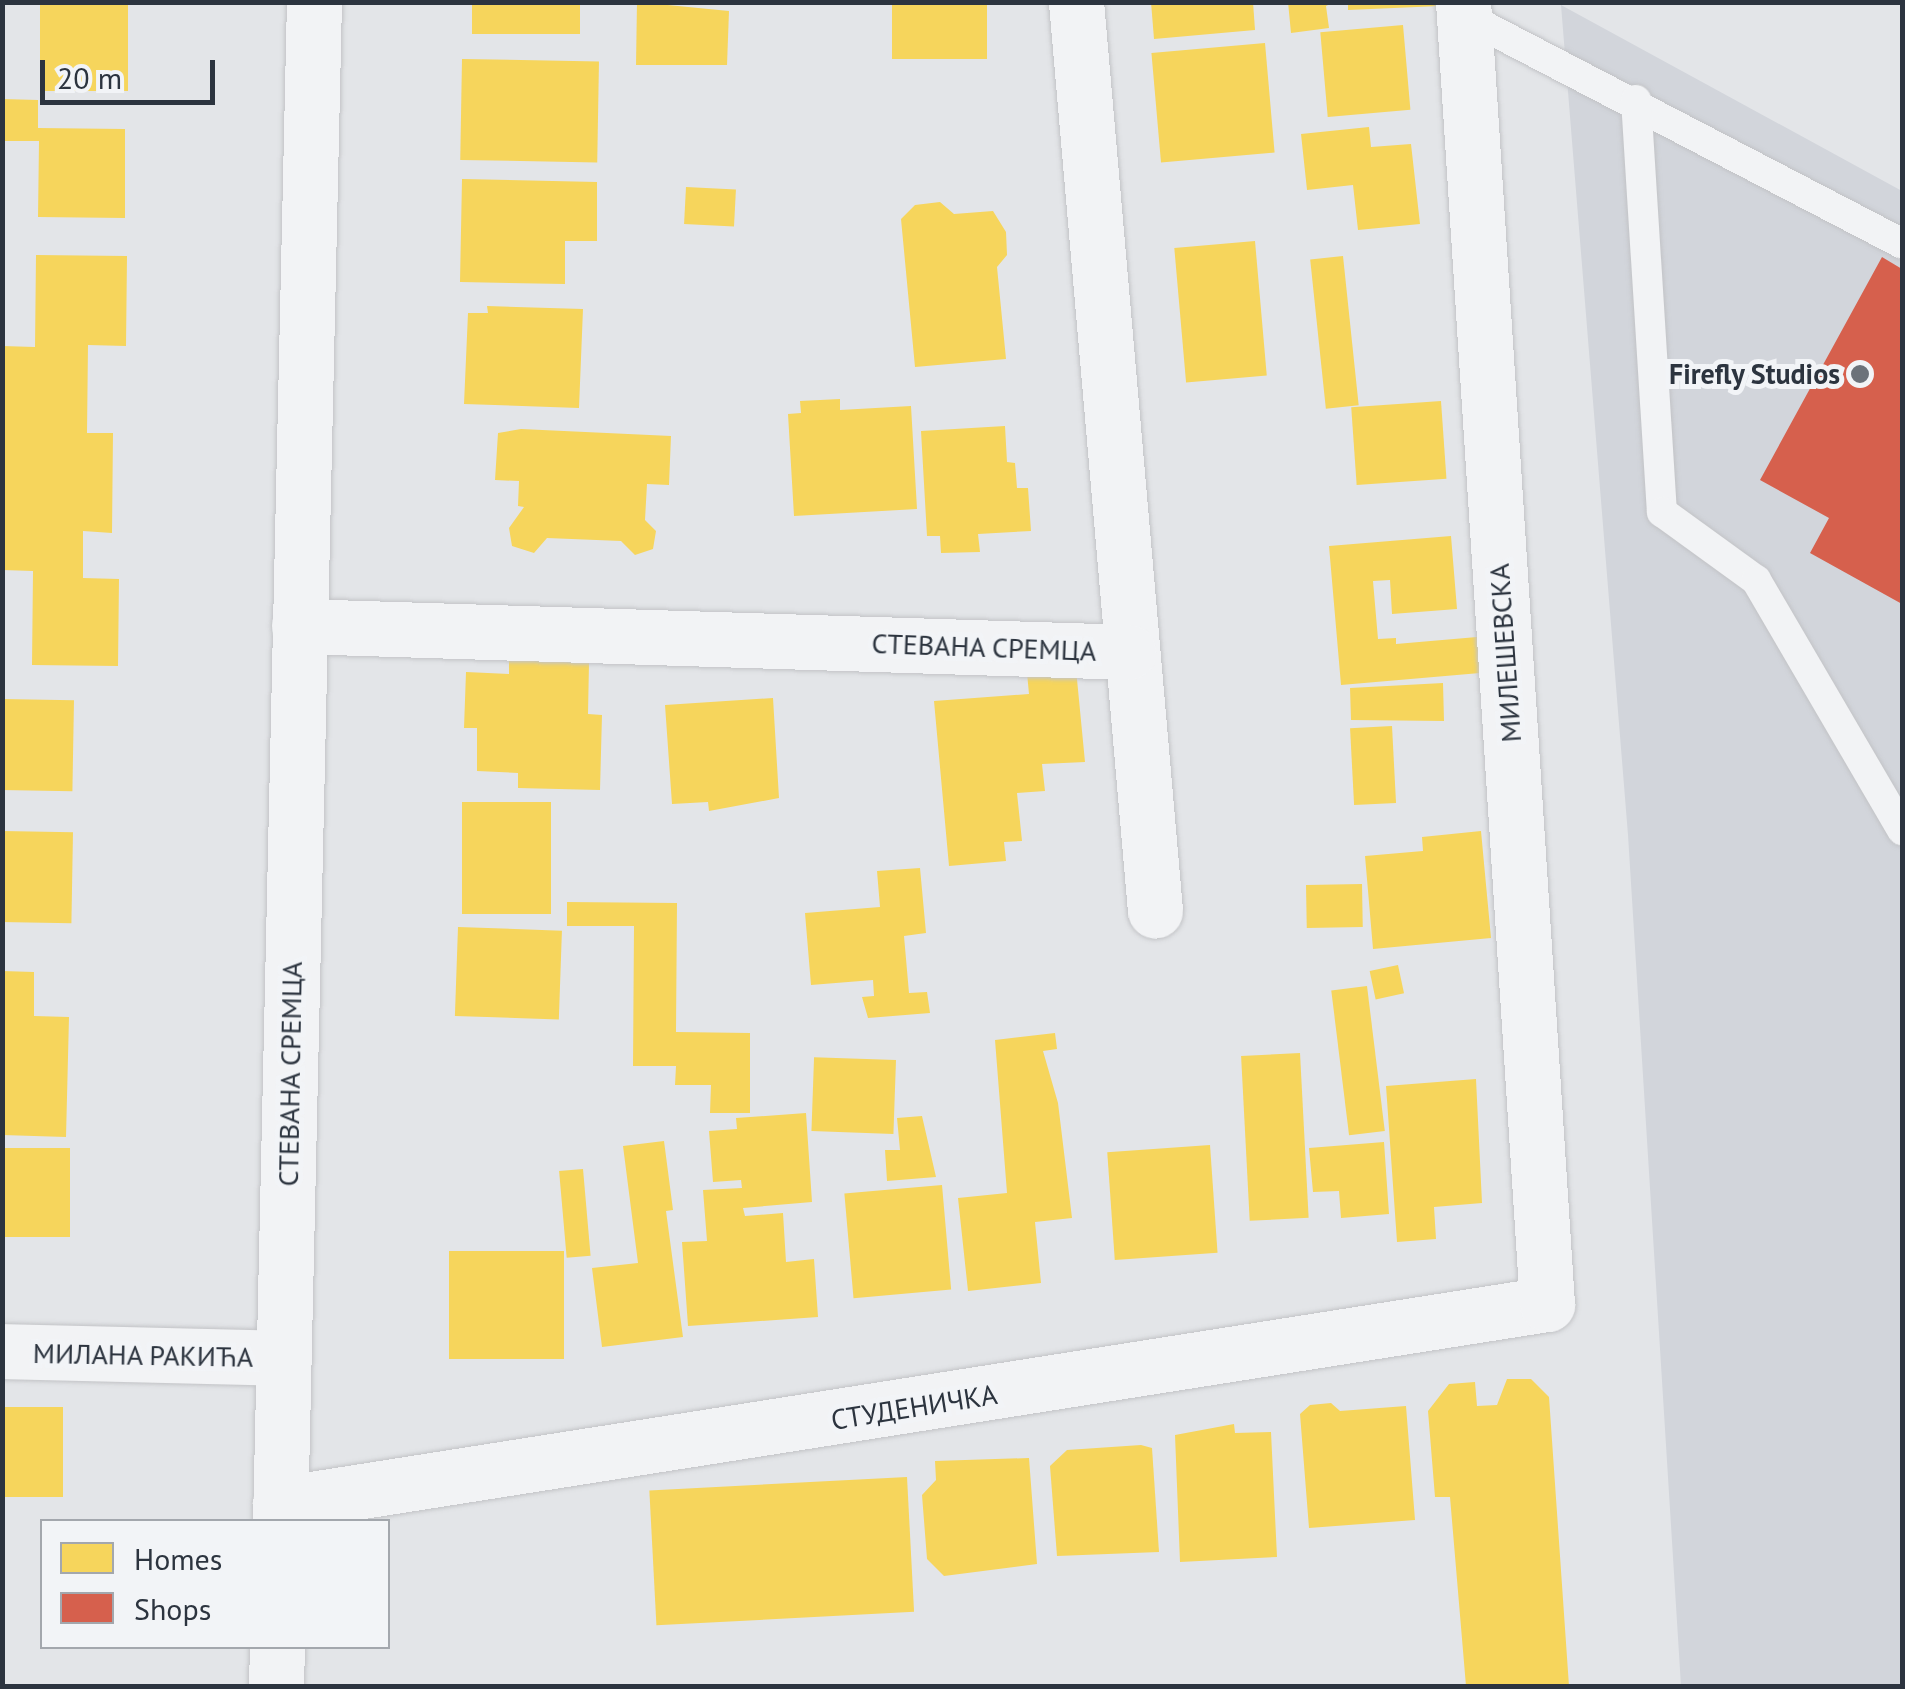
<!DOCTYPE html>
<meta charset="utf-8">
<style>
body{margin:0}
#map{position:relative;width:1905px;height:1689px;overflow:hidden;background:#e3e5e8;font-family:"PT Sans",sans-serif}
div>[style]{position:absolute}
.built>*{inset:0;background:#d2d5db}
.homes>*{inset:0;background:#f6d55c;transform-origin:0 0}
.shops>*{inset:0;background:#d6604d}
.roads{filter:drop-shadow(0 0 2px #c2c3c6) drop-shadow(0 0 2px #c2c3c6)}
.service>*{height:30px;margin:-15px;padding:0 15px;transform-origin:15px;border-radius:15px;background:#f2f3f5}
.minor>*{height:55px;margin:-27.5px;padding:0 27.5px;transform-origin:27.5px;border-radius:27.5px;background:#f2f3f5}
.dots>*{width:28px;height:28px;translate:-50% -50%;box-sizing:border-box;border:5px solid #f2f4f7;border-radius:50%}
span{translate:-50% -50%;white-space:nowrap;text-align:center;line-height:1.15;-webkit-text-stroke:10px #f2f4f7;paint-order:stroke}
.poi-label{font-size:28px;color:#2c343f;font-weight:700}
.right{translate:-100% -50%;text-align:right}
.street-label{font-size:28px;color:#2c343f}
.frame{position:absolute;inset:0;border:5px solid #2c343f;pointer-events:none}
.legend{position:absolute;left:40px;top:1519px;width:350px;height:130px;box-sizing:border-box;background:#f2f4f7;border:2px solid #a3a7ad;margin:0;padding:12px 18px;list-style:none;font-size:30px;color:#2c343f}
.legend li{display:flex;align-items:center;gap:20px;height:50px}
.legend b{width:50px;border:2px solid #a3a7ad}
.scale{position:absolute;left:40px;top:60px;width:175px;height:45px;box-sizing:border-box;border:5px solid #2c343f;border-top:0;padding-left:12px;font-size:30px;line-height:35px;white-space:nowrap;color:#2c343f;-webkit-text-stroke:8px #f2f4f7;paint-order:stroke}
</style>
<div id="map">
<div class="built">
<i style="clip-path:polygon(1561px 5px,1902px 191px,1902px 1686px,1681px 1686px,1628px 835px)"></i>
</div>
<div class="homes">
<i style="left:40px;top:2px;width:88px;height:89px"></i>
<i style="left:472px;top:2px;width:108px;height:32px"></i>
<i style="clip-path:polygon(637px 2px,729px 11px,727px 65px,636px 65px)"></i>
<i style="left:892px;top:2px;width:95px;height:57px"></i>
<i style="clip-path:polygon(1151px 2px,1253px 2px,1255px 30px,1154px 39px)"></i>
<i style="clip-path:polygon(1288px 2px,1334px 2px,1326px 6px,1329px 28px,1291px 33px)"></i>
<i style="clip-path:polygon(1348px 2px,1440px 2px,1440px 6px,1348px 10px)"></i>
<i style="left:1403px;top:25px;width:85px;height:83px;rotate:85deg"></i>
<i style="left:1265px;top:43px;width:110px;height:114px;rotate:85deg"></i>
<i style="left:462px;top:59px;width:137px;height:101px;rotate:1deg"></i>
<i style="clip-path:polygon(2px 99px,38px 100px,38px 128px,125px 129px,125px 218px,38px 217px,39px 141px,2px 141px)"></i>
<i style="clip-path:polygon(1369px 127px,1371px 147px,1411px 144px,1420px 224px,1358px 230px,1353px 185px,1307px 190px,1301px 134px)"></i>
<i style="clip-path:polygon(462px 179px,597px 182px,597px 241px,565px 241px,565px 284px,460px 282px)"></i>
<i style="left:686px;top:187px;width:50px;height:37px;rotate:3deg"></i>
<i style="clip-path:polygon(940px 202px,954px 214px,993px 211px,1006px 232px,1007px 255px,997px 267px,1006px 359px,915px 367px,901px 219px,915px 205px)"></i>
<i style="left:1255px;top:241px;width:135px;height:81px;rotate:85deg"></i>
<i style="clip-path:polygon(36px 255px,127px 256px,126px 346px,88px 345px,87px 433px,113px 433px,112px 533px,83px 531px,83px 578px,119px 579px,118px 666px,32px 665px,33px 571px,2px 570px,2px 346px,35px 347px)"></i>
<i style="left:1343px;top:256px;width:150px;height:33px;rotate:84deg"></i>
<i style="clip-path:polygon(487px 306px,583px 309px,579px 408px,464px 404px,468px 313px,488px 313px)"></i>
<i style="clip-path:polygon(840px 399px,840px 410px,911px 406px,917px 509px,794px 516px,788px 414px,801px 413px,800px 401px)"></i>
<i style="left:1441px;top:401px;width:78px;height:90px;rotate:86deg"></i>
<i style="clip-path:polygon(1005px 426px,1007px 462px,1015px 463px,1017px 488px,1028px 488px,1031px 531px,978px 534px,980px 552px,941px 553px,940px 536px,927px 536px,921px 431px)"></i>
<i style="clip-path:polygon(521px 429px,671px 436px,669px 485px,647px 484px,645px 520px,656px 531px,653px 549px,635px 555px,621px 541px,547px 538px,534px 553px,512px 546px,509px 528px,524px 507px,518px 506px,519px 481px,495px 480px,498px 433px)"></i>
<i style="clip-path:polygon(1451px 536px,1457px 609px,1392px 614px,1390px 580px,1373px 581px,1378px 639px,1396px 638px,1396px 644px,1477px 637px,1480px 673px,1341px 685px,1329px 546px)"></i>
<i style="clip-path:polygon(509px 660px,589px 663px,588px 714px,602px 715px,600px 790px,518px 788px,518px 773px,477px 771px,477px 728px,464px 728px,466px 672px,509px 674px)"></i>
<i style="clip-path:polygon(1076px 669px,1085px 762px,1042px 764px,1045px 791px,1017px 793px,1022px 841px,1004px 842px,1006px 861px,949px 866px,934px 701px,1029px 694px,1027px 673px)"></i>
<i style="clip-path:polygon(1443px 683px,1444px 721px,1351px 720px,1350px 688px)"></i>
<i style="clip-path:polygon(773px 698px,779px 798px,709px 811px,708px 802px,672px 804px,665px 705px)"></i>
<i style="left:2px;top:699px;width:72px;height:91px;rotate:1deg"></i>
<i style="left:1392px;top:726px;width:77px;height:42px;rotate:87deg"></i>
<i style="left:462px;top:802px;width:89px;height:112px"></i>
<i style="left:2px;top:831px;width:71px;height:91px;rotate:1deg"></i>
<i style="clip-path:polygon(1481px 831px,1491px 938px,1373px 949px,1365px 856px,1423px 851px,1422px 837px)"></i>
<i style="clip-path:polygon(920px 868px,926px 933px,904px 936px,909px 993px,927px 992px,930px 1013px,868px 1018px,862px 997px,874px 996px,873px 980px,811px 985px,805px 913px,880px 907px,877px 871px)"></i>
<i style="left:1362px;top:884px;width:43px;height:56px;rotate:89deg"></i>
<i style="clip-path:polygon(567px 902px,677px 903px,676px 1032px,750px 1033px,750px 1113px,710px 1113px,711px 1085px,675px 1085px,676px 1066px,633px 1066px,634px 926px,567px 926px)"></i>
<i style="left:458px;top:927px;width:104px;height:89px;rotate:2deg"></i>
<i style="left:1398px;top:965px;width:29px;height:29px;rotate:78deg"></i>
<i style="clip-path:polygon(2px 971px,34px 972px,34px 1016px,69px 1017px,66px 1137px,2px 1135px)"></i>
<i style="left:1367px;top:986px;width:146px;height:36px;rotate:83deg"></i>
<i style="clip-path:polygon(1055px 1033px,1057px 1049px,1043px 1051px,1058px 1103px,1072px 1218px,1035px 1222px,1041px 1283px,968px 1291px,958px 1198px,1007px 1193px,995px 1040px)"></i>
<i style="left:1300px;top:1053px;width:165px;height:59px;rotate:87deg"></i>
<i style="left:896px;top:1060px;width:74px;height:82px;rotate:92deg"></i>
<i style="clip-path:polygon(1476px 1079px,1482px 1203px,1434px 1207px,1436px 1239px,1397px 1242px,1386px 1086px)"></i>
<i style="clip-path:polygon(806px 1113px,812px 1202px,743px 1208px,745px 1216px,783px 1213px,786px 1262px,814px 1259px,818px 1317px,688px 1326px,682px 1242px,707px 1241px,703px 1190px,742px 1188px,741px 1180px,713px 1182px,709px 1131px,737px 1129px,736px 1118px)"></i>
<i style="clip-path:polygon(922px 1116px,936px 1177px,887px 1181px,885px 1150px,900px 1150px,897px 1118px)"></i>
<i style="clip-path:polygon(664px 1141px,673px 1210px,666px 1211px,683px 1337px,602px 1347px,592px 1268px,638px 1263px,623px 1146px)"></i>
<i style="clip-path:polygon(1384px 1142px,1389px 1214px,1341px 1218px,1339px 1191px,1313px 1192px,1309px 1148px)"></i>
<i style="left:1210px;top:1145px;width:108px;height:103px;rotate:86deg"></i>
<i style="left:2px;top:1148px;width:68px;height:89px"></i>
<i style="left:583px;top:1169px;width:87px;height:24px;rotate:85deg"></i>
<i style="left:942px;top:1185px;width:105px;height:98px;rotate:85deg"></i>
<i style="left:449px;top:1251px;width:115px;height:108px"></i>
<i style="clip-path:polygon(1507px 1379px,1531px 1379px,1549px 1397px,1569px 1686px,1466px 1686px,1450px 1497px,1435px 1497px,1428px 1411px,1449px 1384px,1475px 1382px,1477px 1406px,1497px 1405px)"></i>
<i style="clip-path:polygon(1331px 1403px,1340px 1411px,1406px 1406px,1415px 1520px,1309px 1528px,1300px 1414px,1310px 1405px)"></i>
<i style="left:2px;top:1407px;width:61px;height:90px"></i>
<i style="clip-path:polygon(1234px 1424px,1235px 1433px,1271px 1432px,1277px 1557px,1180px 1562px,1175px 1435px)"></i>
<i style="clip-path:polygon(1141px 1445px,1152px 1448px,1159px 1552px,1057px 1556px,1050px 1466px,1067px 1450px)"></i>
<i style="clip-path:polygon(1029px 1458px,1037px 1564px,944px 1576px,927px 1559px,922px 1495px,936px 1480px,935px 1461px)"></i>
<i style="left:907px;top:1477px;width:135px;height:258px;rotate:87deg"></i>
</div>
<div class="shops">
<i style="clip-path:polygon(1882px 257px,1902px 269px,1902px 604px,1810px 553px,1829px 518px,1760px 480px)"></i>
</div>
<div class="roads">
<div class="service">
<i style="left:1463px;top:15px;width:495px;rotate:27.5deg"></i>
<i style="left:1636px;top:100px;width:413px;rotate:86.4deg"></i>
<i style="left:1662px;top:512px;width:116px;rotate:35.9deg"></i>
<i style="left:1756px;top:580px;width:290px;rotate:59.7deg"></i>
</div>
<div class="minor">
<i style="left:1076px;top:2px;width:912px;rotate:85.03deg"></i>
<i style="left:299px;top:626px;width:830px;rotate:1.79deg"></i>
<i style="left:2px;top:1351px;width:282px;rotate:1.4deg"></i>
<i style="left:280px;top:1504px;width:1283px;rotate:-8.97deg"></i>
<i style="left:1547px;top:1304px;width:1305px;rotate:-93.69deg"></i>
<i style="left:280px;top:1522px;width:1520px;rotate:-88.72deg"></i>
<i style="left:276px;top:1686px;width:40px;rotate:-88.6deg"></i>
</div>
</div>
<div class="dots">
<i style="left:1860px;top:374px;background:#6c727a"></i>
</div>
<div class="poi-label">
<span class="right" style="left:1840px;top:374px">Firefly Studios</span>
</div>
<div class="street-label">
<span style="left:984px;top:647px;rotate:2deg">СТЕВАНА СРЕМЦА</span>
<span style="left:1505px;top:653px;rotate:-94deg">МИЛЕШЕВСКА</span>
<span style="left:290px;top:1074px;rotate:-89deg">СТЕВАНА СРЕМЦА</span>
<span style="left:143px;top:1355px;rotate:1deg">МИЛАНА РАКИЋА</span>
<span style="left:914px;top:1407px;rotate:-9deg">СТУДЕНИЧКА</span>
</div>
<div class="frame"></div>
<ul class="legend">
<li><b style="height:28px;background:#f6d55c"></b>Homes</li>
<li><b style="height:28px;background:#d6604d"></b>Shops</li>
</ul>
<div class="scale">20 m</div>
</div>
